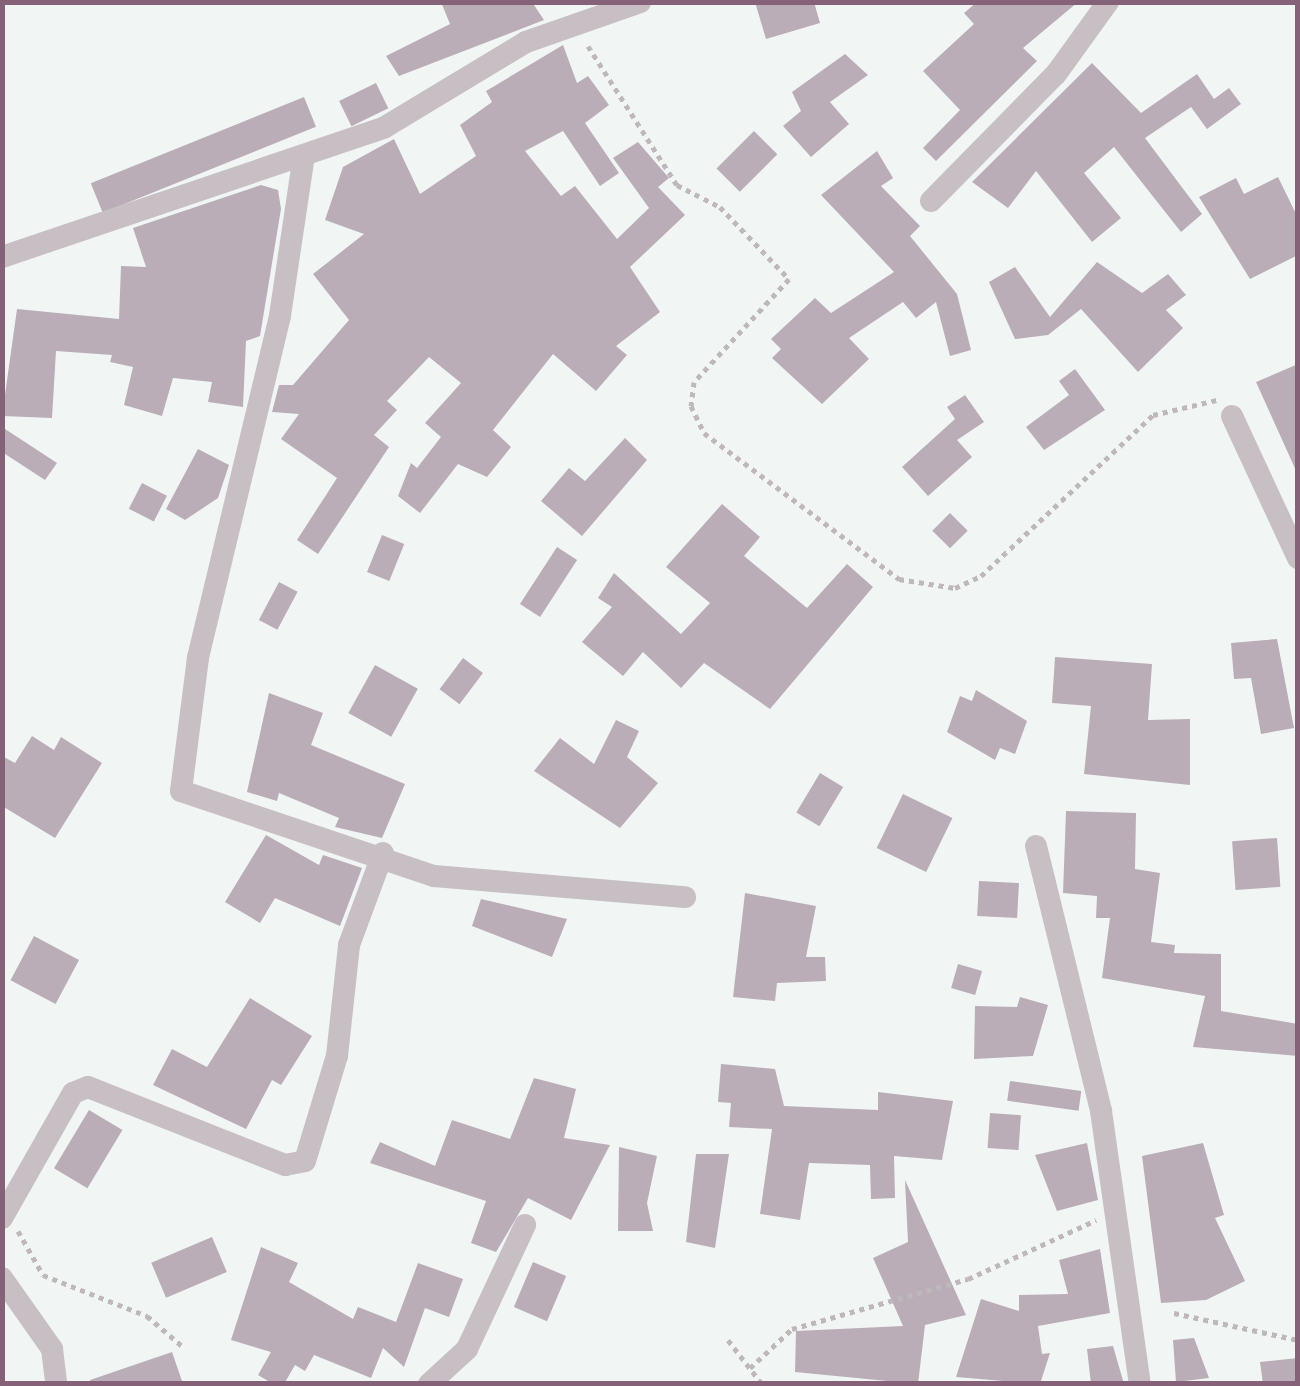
<!DOCTYPE html>
<style>
body{margin:0}
#map{position:relative;width:1300px;height:1386px;overflow:hidden;background:#f1f6f5;font-family:Figtree,sans-serif}
div>[style]{position:absolute}
.building>*{inset:0;background:#baadb7;transform-origin:0 0}
.path>*{height:5px;margin-top:-2.5px;transform-origin:0;background:repeating-linear-gradient(90deg,#beb7bb 0 5px,transparent 0 10px)}
.street>*{height:22px;margin:-11px;padding:0 11px;transform-origin:11px;border-radius:11px;background:#c8bfc5}
span{translate:-50% -50%;white-space:nowrap;text-align:center;line-height:1.15;-webkit-text-stroke:10px #fff;paint-order:stroke}
.frame{position:absolute;inset:0;border:5px solid #856278;pointer-events:none}
</style>
<div id="map">
<div class="building">
<i style="clip-path:polygon(441px 2px,532px 2px,544px 20px,399px 76px,386px 56px,450px 24px)"></i>
<i style="clip-path:polygon(755px 2px,814px 2px,820px 23px,766px 39px)"></i>
<i style="clip-path:polygon(977px 2px,1078px 2px,1023px 48px,1037px 61px,936px 161px,923px 148px,960px 110px,923px 71px,974px 24px,964px 13px)"></i>
<i style="clip-path:polygon(563px 45px,577px 83px,588px 76px,609px 105px,585px 123px,619px 173px,600px 186px,563px 131px,525px 151px,561px 196px,575px 186px,617px 239px,649px 208px,613px 158px,638px 142px,669px 178px,658px 187px,685px 215px,630px 267px,660px 312px,616px 346px,627px 355px,596px 391px,553px 354px,493px 430px,511px 447px,487px 477px,458px 464px,420px 513px,398px 496px,411px 463px,417px 468px,441px 437px,425px 423px,461px 383px,429px 357px,387px 401px,397px 410px,374px 435px,389px 447px,318px 554px,297px 540px,337px 478px,281px 439px,299px 414px,272px 412px,279px 385px,293px 385px,349px 320px,313px 274px,364px 234px,325px 220px,343px 167px,394px 139px,420px 194px,476px 156px,460px 125px,492px 102px,486px 91px)"></i>
<i style="clip-path:polygon(845px 54px,868px 75px,830px 102px,849px 124px,811px 157px,783px 126px,801px 111px,792px 92px)"></i>
<i style="clip-path:polygon(1092px 63px,1141px 113px,1197px 74px,1214px 99px,1229px 88px,1241px 104px,1207px 129px,1191px 107px,1145px 138px,1202px 214px,1181px 232px,1114px 147px,1084px 173px,1121px 218px,1092px 242px,1036px 171px,1008px 208px,972px 182px)"></i>
<i style="left:376px;top:83px;width:28px;height:41px;rotate:64deg"></i>
<i style="left:304px;top:97px;width:32px;height:230px;rotate:68deg"></i>
<i style="left:754px;top:131px;width:33px;height:53px;rotate:45deg"></i>
<i style="clip-path:polygon(877px 151px,893px 178px,881px 186px,920px 226px,910px 236px,957px 294px,971px 350px,950px 356px,936px 302px,916px 318px,903px 302px,849px 338px,869px 359px,822px 404px,772px 358px,781px 349px,771px 339px,815px 298px,831px 313px,894px 272px,821px 195px)"></i>
<i style="clip-path:polygon(1278px 177px,1298px 218px,1298px 255px,1250px 279px,1199px 197px,1236px 178px,1244px 194px)"></i>
<i style="clip-path:polygon(261px 185px,278px 190px,281px 209px,260px 336px,246px 341px,243px 407px,208px 402px,212px 382px,173px 378px,162px 416px,124px 405px,133px 367px,110px 362px,112px 355px,56px 351px,52px 418px,2px 416px,17px 309px,119px 319px,121px 266px,146px 267px,133px 228px)"></i>
<i style="clip-path:polygon(1097px 262px,1142px 293px,1168px 274px,1186px 295px,1166px 310px,1183px 328px,1138px 372px,1081px 309px,1048px 335px,1015px 339px,989px 282px,1015px 267px,1050px 317px)"></i>
<i style="clip-path:polygon(1298px 364px,1298px 475px,1256px 382px)"></i>
<i style="clip-path:polygon(1075px 369px,1105px 410px,1044px 450px,1026px 427px,1069px 395px,1059px 381px)"></i>
<i style="clip-path:polygon(965px 395px,984px 422px,957px 440px,972px 457px,928px 496px,902px 467px,955px 419px,947px 407px)"></i>
<i style="clip-path:polygon(2px 427px,57px 463px,45px 480px,2px 452px)"></i>
<i style="clip-path:polygon(625px 438px,647px 460px,582px 536px,541px 501px,569px 468px,585px 481px)"></i>
<i style="clip-path:polygon(198px 449px,229px 465px,218px 498px,185px 520px,166px 509px)"></i>
<i style="left:142px;top:483px;width:28px;height:29px;rotate:27deg"></i>
<i style="clip-path:polygon(722px 504px,760px 537px,744px 556px,807px 608px,847px 564px,873px 587px,770px 709px,704px 663px,681px 688px,643px 652px,623px 676px,582px 642px,612px 607px,598px 598px,614px 573px,681px 634px,710px 603px,666px 567px)"></i>
<i style="left:950px;top:513px;width:25px;height:25px;rotate:45deg"></i>
<i style="left:382px;top:535px;width:24px;height:40px;rotate:22deg"></i>
<i style="left:557px;top:547px;width:24px;height:68px;rotate:33deg"></i>
<i style="left:279px;top:582px;width:21px;height:43px;rotate:28deg"></i>
<i style="clip-path:polygon(1277px 639px,1294px 728px,1261px 734px,1251px 678px,1234px 679px,1231px 643px)"></i>
<i style="clip-path:polygon(1055px 657px,1152px 664px,1148px 720px,1190px 719px,1190px 785px,1084px 774px,1091px 706px,1052px 703px)"></i>
<i style="left:463px;top:658px;width:25px;height:39px;rotate:37deg"></i>
<i style="left:375px;top:665px;width:49px;height:55px;rotate:29deg"></i>
<i style="clip-path:polygon(976px 690px,1027px 721px,1015px 754px,1000px 748px,995px 760px,947px 732px,960px 696px,972px 701px)"></i>
<i style="clip-path:polygon(269px 693px,323px 713px,311px 745px,405px 784px,382px 838px,335px 827px,339px 818px,279px 793px,277px 801px,247px 792px)"></i>
<i style="clip-path:polygon(616px 720px,639px 731px,627px 757px,658px 783px,620px 828px,534px 771px,560px 738px,594px 764px)"></i>
<i style="clip-path:polygon(32px 736px,54px 750px,61px 737px,102px 763px,55px 838px,2px 806px,2px 756px,15px 763px)"></i>
<i style="left:820px;top:773px;width:27px;height:46px;rotate:31deg"></i>
<i style="left:903px;top:794px;width:55px;height:60px;rotate:26deg"></i>
<i style="clip-path:polygon(1066px 811px,1136px 813px,1135px 869px,1160px 873px,1151px 942px,1175px 945px,1174px 953px,1221px 954px,1221px 1011px,1298px 1024px,1298px 1056px,1193px 1047px,1205px 996px,1102px 978px,1110px 918px,1096px 918px,1097px 896px,1063px 893px)"></i>
<i style="clip-path:polygon(266px 835px,319px 865px,323px 855px,362px 868px,340px 926px,275px 898px,260px 923px,225px 902px)"></i>
<i style="left:1277px;top:838px;width:49px;height:45px;rotate:86deg"></i>
<i style="left:979px;top:881px;width:40px;height:35px;rotate:3deg"></i>
<i style="clip-path:polygon(745px 893px,816px 906px,806px 957px,825px 957px,826px 981px,777px 983px,775px 1001px,733px 997px)"></i>
<i style="clip-path:polygon(481px 899px,567px 919px,552px 957px,472px 926px)"></i>
<i style="left:34px;top:936px;width:51px;height:50px;rotate:28deg"></i>
<i style="left:958px;top:964px;width:25px;height:25px;rotate:16deg"></i>
<i style="clip-path:polygon(1020px 997px,1048px 1005px,1033px 1056px,974px 1059px,975px 1006px,1017px 1007px)"></i>
<i style="clip-path:polygon(250px 998px,312px 1036px,281px 1085px,272px 1080px,246px 1129px,153px 1085px,172px 1049px,207px 1067px)"></i>
<i style="clip-path:polygon(721px 1064px,775px 1069px,784px 1106px,878px 1110px,878px 1092px,953px 1101px,942px 1160px,894px 1156px,895px 1198px,871px 1199px,870px 1165px,809px 1163px,800px 1220px,760px 1214px,772px 1129px,729px 1127px,731px 1103px,718px 1102px)"></i>
<i style="clip-path:polygon(534px 1078px,576px 1089px,564px 1138px,610px 1145px,571px 1220px,528px 1198px,496px 1252px,471px 1243px,486px 1201px,370px 1163px,380px 1142px,435px 1166px,452px 1120px,510px 1139px)"></i>
<i style="left:1010px;top:1081px;width:72px;height:20px;rotate:8deg"></i>
<i style="left:89px;top:1110px;width:39px;height:68px;rotate:31deg"></i>
<i style="left:990px;top:1113px;width:31px;height:35px;rotate:4deg"></i>
<i style="clip-path:polygon(1087px 1143px,1098px 1200px,1057px 1211px,1035px 1155px)"></i>
<i style="clip-path:polygon(1203px 1143px,1224px 1215px,1215px 1218px,1245px 1281px,1206px 1300px,1161px 1303px,1142px 1156px)"></i>
<i style="clip-path:polygon(619px 1147px,657px 1156px,647px 1203px,653px 1231px,618px 1231px)"></i>
<i style="clip-path:polygon(696px 1154px,729px 1154px,715px 1248px,686px 1242px)"></i>
<i style="clip-path:polygon(905px 1180px,966px 1315px,925px 1325px,918px 1384px,795px 1372px,796px 1331px,903px 1326px,873px 1258px,908px 1242px)"></i>
<i style="left:212px;top:1237px;width:38px;height:66px;rotate:67deg"></i>
<i style="clip-path:polygon(261px 1247px,298px 1263px,289px 1282px,353px 1319px,358px 1307px,396px 1322px,418px 1263px,463px 1279px,449px 1317px,425px 1308px,404px 1367px,383px 1348px,371px 1378px,314px 1355px,305px 1371px,295px 1365px,284px 1384px,273px 1384px,258px 1375px,271px 1352px,231px 1340px)"></i>
<i style="clip-path:polygon(1100px 1249px,1110px 1313px,1038px 1326px,1042px 1354px,1050px 1353px,1040px 1384px,956px 1377px,981px 1299px,1019px 1311px,1019px 1295px,1068px 1294px,1059px 1260px)"></i>
<i style="left:533px;top:1262px;width:36px;height:49px;rotate:23deg"></i>
<i style="clip-path:polygon(1194px 1338px,1209px 1378px,1176px 1382px,1173px 1340px)"></i>
<i style="clip-path:polygon(1113px 1346px,1124px 1384px,1091px 1384px,1087px 1349px)"></i>
<i style="clip-path:polygon(172px 1352px,183px 1384px,91px 1384px,90px 1380px)"></i>
<i style="clip-path:polygon(1298px 1358px,1298px 1384px,1263px 1384px,1260px 1362px)"></i>
</div>
<div class="path">
<i style="left:588px;top:46px;width:165px;rotate:57.4deg"></i>
<i style="left:677px;top:185px;width:48px;rotate:27.1deg"></i>
<i style="left:720px;top:207px;width:100px;rotate:46.2deg"></i>
<i style="left:789px;top:279px;width:140px;rotate:132.7deg"></i>
<i style="left:694px;top:382px;width:24px;rotate:97deg"></i>
<i style="left:691px;top:406px;width:30px;rotate:64deg"></i>
<i style="left:704px;top:433px;width:244px;rotate:36.8deg"></i>
<i style="left:899px;top:579px;width:57px;rotate:9.1deg"></i>
<i style="left:955px;top:588px;width:29px;rotate:-25deg"></i>
<i style="left:981px;top:576px;width:236px;rotate:-43.1deg"></i>
<i style="left:1153px;top:415px;width:66px;rotate:-13.2deg"></i>
<i style="left:18px;top:1231px;width:51px;rotate:60.4deg"></i>
<i style="left:43px;top:1275px;width:112px;rotate:21.5deg"></i>
<i style="left:147px;top:1316px;width:46px;rotate:40.6deg"></i>
<i style="left:1174px;top:1313px;width:127px;rotate:12.3deg"></i>
<i style="left:728px;top:1340px;width:56px;rotate:52.3deg"></i>
<i style="left:750px;top:1368px;width:57px;rotate:-42.9deg"></i>
<i style="left:792px;top:1329px;width:183px;rotate:-15.9deg"></i>
<i style="left:968px;top:1279px;width:141px;rotate:-24.7deg"></i>
</div>
<div class="street">
<i style="left:304px;top:155px;width:163px;rotate:98.5deg"></i>
<i style="left:280px;top:316px;width:352px;rotate:103.5deg"></i>
<i style="left:198px;top:658px;width:134px;rotate:97.3deg"></i>
<i style="left:181px;top:791px;width:267px;rotate:18.6deg"></i>
<i style="left:434px;top:876px;width:252px;rotate:4.8deg"></i>
<i style="left:931px;top:201px;width:178px;rotate:-45.5deg"></i>
<i style="left:1056px;top:74px;width:89px;rotate:-54.2deg"></i>
<i style="left:2px;top:257px;width:404px;rotate:-18.7deg"></i>
<i style="left:385px;top:127px;width:165px;rotate:-31.1deg"></i>
<i style="left:526px;top:42px;width:121px;rotate:-19.3deg"></i>
<i style="left:1232px;top:416px;width:157px;rotate:65.1deg"></i>
<i style="left:1036px;top:846px;width:273px;rotate:76.2deg"></i>
<i style="left:1101px;top:1111px;width:276px;rotate:81.9deg"></i>
<i style="left:2px;top:1218px;width:144px;rotate:-60.4deg"></i>
<i style="left:73px;top:1093px;width:16px;rotate:-22deg"></i>
<i style="left:88px;top:1087px;width:212px;rotate:21.6deg"></i>
<i style="left:285px;top:1165px;width:20px;rotate:-11deg"></i>
<i style="left:305px;top:1161px;width:110px;rotate:-73.1deg"></i>
<i style="left:337px;top:1056px;width:112px;rotate:-83.8deg"></i>
<i style="left:349px;top:945px;width:98px;rotate:-69.7deg"></i>
<i style="left:2px;top:1278px;width:87px;rotate:54.8deg"></i>
<i style="left:52px;top:1349px;width:35px;rotate:83deg"></i>
<i style="left:429px;top:1384px;width:52px;rotate:-42.6deg"></i>
<i style="left:467px;top:1349px;width:137px;rotate:-64.9deg"></i>
</div>
<div class="frame"></div>
</div>
